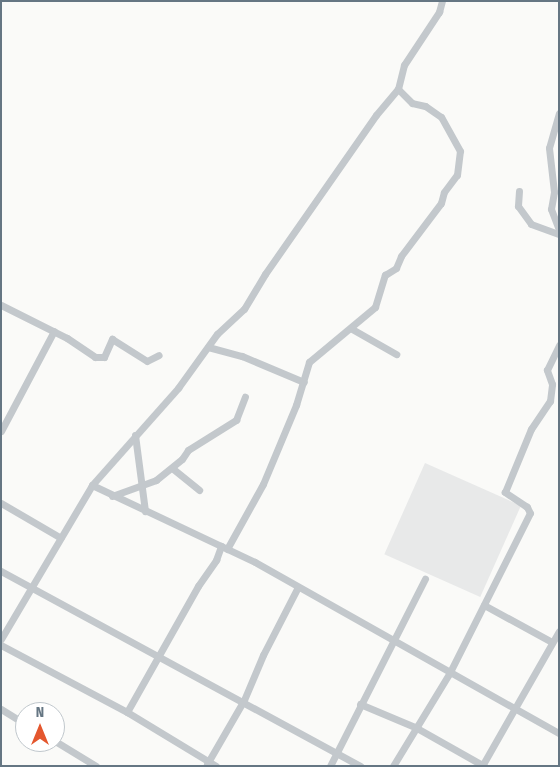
<!DOCTYPE html>
<style>
body{margin:0}
#map{position:relative;width:560px;height:767px;overflow:hidden;background:#fafaf8;font-family:"Fira Sans Condensed",sans-serif}
div>[style]{position:absolute}
.built>*{inset:0;background:#e8e9e9;transform-origin:0 0}
.street>*{height:7px;margin:-3.5px;padding:0 3.5px;transform-origin:3.5px;border-radius:3.5px;background:#c3c8cc}
span{translate:-50% -50%;white-space:nowrap;text-align:center;line-height:1.15;-webkit-text-stroke:5px #fff;paint-order:stroke}
.frame{position:absolute;inset:0;border:2px solid #657683;pointer-events:none}
.north{position:absolute;left:15px;top:702px;width:50px;height:50px;box-sizing:border-box;background:#fff;border:1px solid #c1c8cd;border-radius:50%;rotate:0deg;font-size:14px;font-weight:700;line-height:20px;text-align:center;color:#657683}
.north::after{content:'';display:block;margin:auto;width:18px;height:22px;background:#e4572e;clip-path:polygon(50% 0,100% 100%,50% 72%,0 100%)}
</style>
<div id="map">
<div class="built">
<i style="left:425px;top:463px;width:105px;height:100px;rotate:24deg"></i>
</div>
<div class="street">
<i style="left:559px;top:113px;width:36px;rotate:106deg"></i>
<i style="left:549px;top:148px;width:44px;rotate:83.5deg"></i>
<i style="left:554px;top:192px;width:17px;rotate:100deg"></i>
<i style="left:551px;top:209px;width:22px;rotate:69deg"></i>
<i style="left:519px;top:191px;width:15px;rotate:94deg"></i>
<i style="left:518px;top:206px;width:22px;rotate:54deg"></i>
<i style="left:531px;top:224px;width:30px;rotate:20deg"></i>
<i style="left:1px;top:305px;width:74px;rotate:26.6deg"></i>
<i style="left:67px;top:338px;width:34px;rotate:34deg"></i>
<i style="left:95px;top:357px;width:9px"></i>
<i style="left:104px;top:357px;width:20px;rotate:-66deg"></i>
<i style="left:112px;top:339px;width:41px;rotate:32.2deg"></i>
<i style="left:147px;top:361px;width:13px;rotate:-27deg"></i>
<i style="left:352px;top:329px;width:51px;rotate:29.6deg"></i>
<i style="left:208px;top:347px;width:35px;rotate:15deg"></i>
<i style="left:242px;top:356px;width:67px;rotate:22.8deg"></i>
<i style="left:1px;top:431px;width:113px;rotate:-62.1deg"></i>
<i style="left:135px;top:435px;width:77px;rotate:82.5deg"></i>
<i style="left:172px;top:468px;width:35px;rotate:39deg"></i>
<i style="left:92px;top:485px;width:180px;rotate:25.3deg"></i>
<i style="left:255px;top:562px;width:349px;rotate:29.4deg"></i>
<i style="left:112px;top:496px;width:47px;rotate:-20deg"></i>
<i style="left:156px;top:480px;width:33px;rotate:-39deg"></i>
<i style="left:182px;top:459px;width:11px;rotate:-56deg"></i>
<i style="left:188px;top:450px;width:57px;rotate:-32deg"></i>
<i style="left:236px;top:420px;width:25px;rotate:-69deg"></i>
<i style="left:1px;top:503px;width:69px;rotate:30.3deg"></i>
<i style="left:227px;top:549px;width:74px;rotate:-61deg"></i>
<i style="left:263px;top:484px;width:86px;rotate:-67.3deg"></i>
<i style="left:296px;top:405px;width:45px;rotate:-73.2deg"></i>
<i style="left:309px;top:362px;width:86px;rotate:-39.8deg"></i>
<i style="left:375px;top:307px;width:34px;rotate:-73deg"></i>
<i style="left:385px;top:275px;width:13px;rotate:-32deg"></i>
<i style="left:396px;top:268px;width:13px;rotate:-67deg"></i>
<i style="left:401px;top:256px;width:66px;rotate:-53deg"></i>
<i style="left:441px;top:203px;width:11px;rotate:-75deg"></i>
<i style="left:444px;top:192px;width:21px;rotate:-53deg"></i>
<i style="left:457px;top:175px;width:24px;rotate:-83deg"></i>
<i style="left:460px;top:151px;width:39px;rotate:-119deg"></i>
<i style="left:441px;top:117px;width:19px;rotate:-145deg"></i>
<i style="left:425px;top:106px;width:13px;rotate:-167deg"></i>
<i style="left:412px;top:103px;width:20px;rotate:-135deg"></i>
<i style="left:1px;top:571px;width:409px;rotate:28.5deg"></i>
<i style="left:484px;top:605px;width:77px;rotate:28.6deg"></i>
<i style="left:1px;top:639px;width:179px;rotate:-59.4deg"></i>
<i style="left:92px;top:485px;width:130px;rotate:-48.4deg"></i>
<i style="left:178px;top:388px;width:67px;rotate:-54.2deg"></i>
<i style="left:217px;top:334px;width:37px;rotate:-43deg"></i>
<i style="left:244px;top:309px;width:41px;rotate:-59deg"></i>
<i style="left:265px;top:274px;width:194px;rotate:-55.1deg"></i>
<i style="left:376px;top:115px;width:34px;rotate:-50deg"></i>
<i style="left:398px;top:89px;width:25px;rotate:-76deg"></i>
<i style="left:404px;top:65px;width:64px;rotate:-56.6deg"></i>
<i style="left:439px;top:12px;width:11px;rotate:-75deg"></i>
<i style="left:1px;top:645px;width:143px;rotate:28deg"></i>
<i style="left:127px;top:712px;width:104px;rotate:31.2deg"></i>
<i style="left:360px;top:704px;width:60px;rotate:22.7deg"></i>
<i style="left:415px;top:727px;width:79px;rotate:29.5deg"></i>
<i style="left:1px;top:709px;width:28px;rotate:32deg"></i>
<i style="left:127px;top:712px;width:145px;rotate:-60.6deg"></i>
<i style="left:198px;top:586px;width:32px;rotate:-55deg"></i>
<i style="left:216px;top:560px;width:15px;rotate:-70deg"></i>
<i style="left:55px;top:741px;width:48px;rotate:31.4deg"></i>
<i style="left:207px;top:764px;width:74px;rotate:-60deg"></i>
<i style="left:244px;top:700px;width:49px;rotate:-67.1deg"></i>
<i style="left:263px;top:655px;width:76px;rotate:-62.8deg"></i>
<i style="left:330px;top:766px;width:210px;rotate:-63.1deg"></i>
<i style="left:393px;top:766px;width:108px;rotate:-58.7deg"></i>
<i style="left:449px;top:674px;width:180px;rotate:-63.3deg"></i>
<i style="left:530px;top:513px;width:7px;rotate:-117deg"></i>
<i style="left:527px;top:507px;width:27px;rotate:-146deg"></i>
<i style="left:505px;top:492px;width:68px;rotate:-67.6deg"></i>
<i style="left:531px;top:429px;width:34px;rotate:-56deg"></i>
<i style="left:550px;top:401px;width:17px;rotate:-83deg"></i>
<i style="left:552px;top:384px;width:15px;rotate:-110deg"></i>
<i style="left:547px;top:370px;width:28px;rotate:-64deg"></i>
<i style="left:482px;top:766px;width:155px;rotate:-60.3deg"></i>
</div>
<div class="frame"></div>
<div class="north">N</div>
</div>
